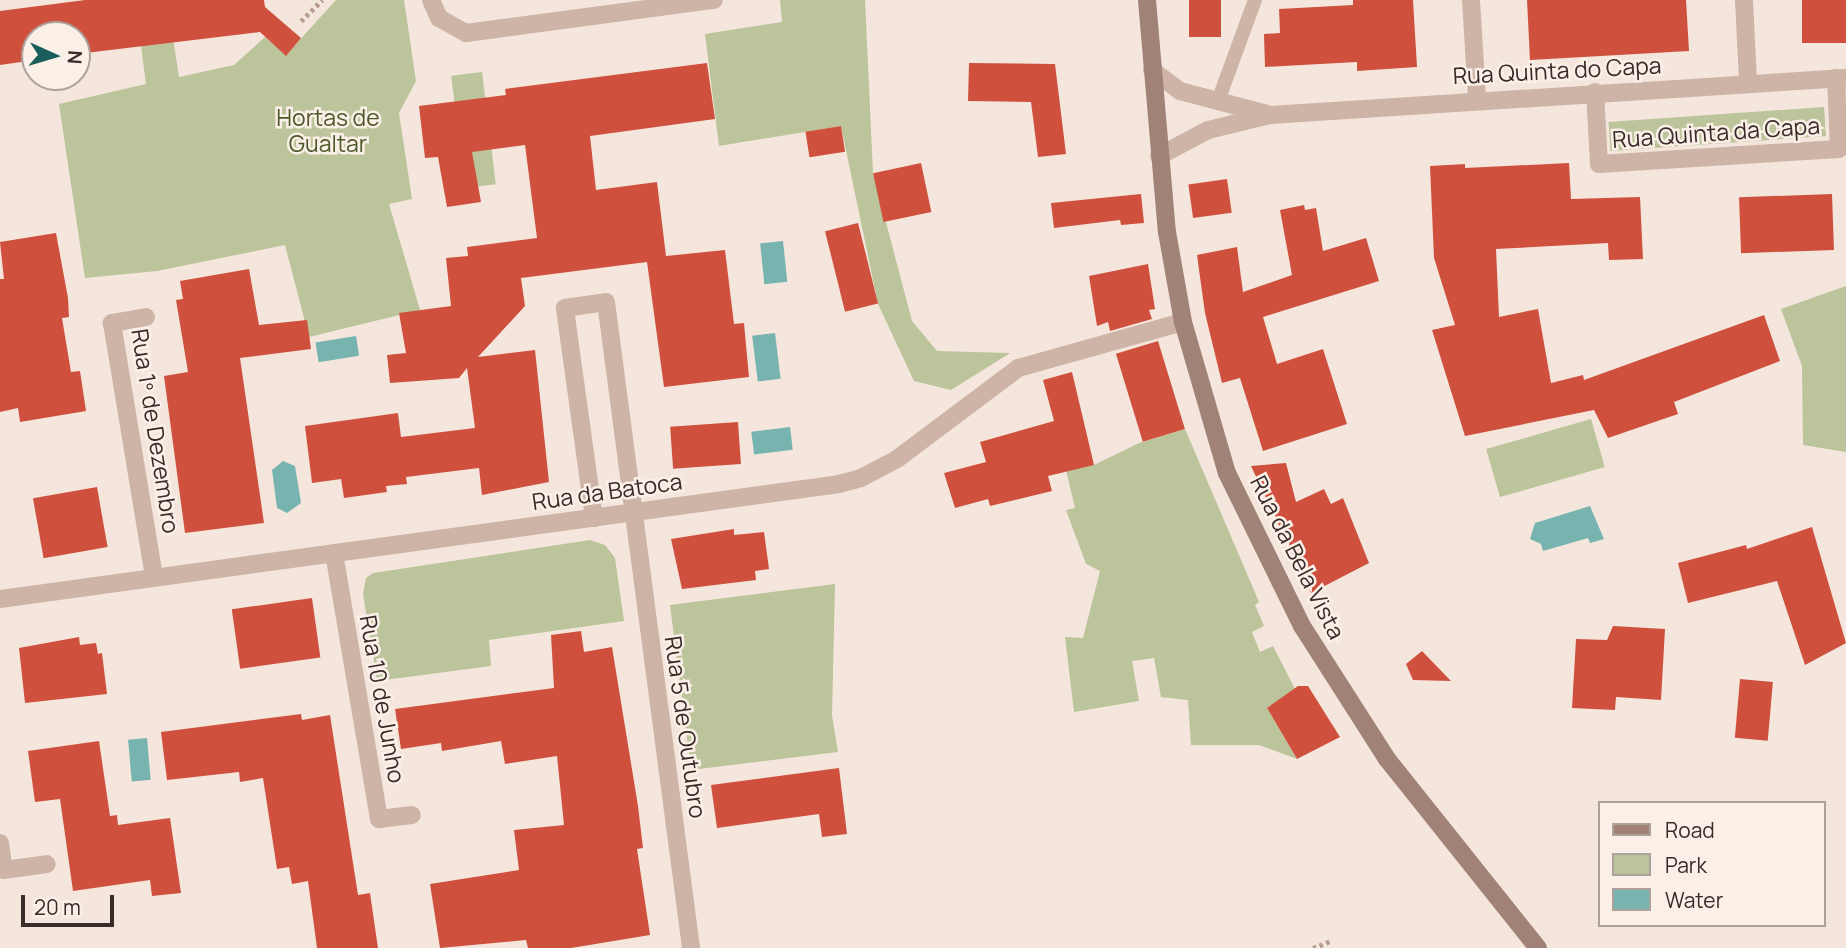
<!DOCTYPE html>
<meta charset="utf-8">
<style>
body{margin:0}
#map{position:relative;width:1846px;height:948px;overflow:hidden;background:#f4e6dc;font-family:Manrope,sans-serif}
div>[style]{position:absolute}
.green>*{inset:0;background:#bbc49a;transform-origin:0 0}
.water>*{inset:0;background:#78b4af;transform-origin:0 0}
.building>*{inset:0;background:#d0503e;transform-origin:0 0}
.path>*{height:4.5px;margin-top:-2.25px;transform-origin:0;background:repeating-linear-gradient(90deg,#b99d90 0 3.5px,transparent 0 7px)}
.service>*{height:14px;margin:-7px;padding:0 7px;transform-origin:7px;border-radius:7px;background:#cdb4a6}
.minor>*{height:18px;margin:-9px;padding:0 9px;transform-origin:9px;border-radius:9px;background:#cdb4a6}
.secondary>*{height:18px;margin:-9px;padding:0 9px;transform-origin:9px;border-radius:9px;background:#a18277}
span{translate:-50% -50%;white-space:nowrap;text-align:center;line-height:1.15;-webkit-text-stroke:5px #fbf0e8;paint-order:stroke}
.street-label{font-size:23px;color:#392b28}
.park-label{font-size:23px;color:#4d5929}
.legend{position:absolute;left:1598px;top:801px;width:228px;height:126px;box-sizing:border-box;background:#fbf0e8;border:2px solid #ada19b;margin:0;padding:9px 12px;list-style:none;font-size:21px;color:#392b28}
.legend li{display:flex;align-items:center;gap:14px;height:35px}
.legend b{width:35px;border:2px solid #ada19b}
.north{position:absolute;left:21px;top:21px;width:70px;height:70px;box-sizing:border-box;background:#fbf0e8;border:2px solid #ada19b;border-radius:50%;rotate:94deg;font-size:19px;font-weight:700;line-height:28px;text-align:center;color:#392b28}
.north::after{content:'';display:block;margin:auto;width:24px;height:32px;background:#195e5b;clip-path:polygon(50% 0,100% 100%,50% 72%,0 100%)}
.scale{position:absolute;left:21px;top:895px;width:93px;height:32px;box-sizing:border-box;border:4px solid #392b28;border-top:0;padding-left:9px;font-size:21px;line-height:24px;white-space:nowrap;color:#392b28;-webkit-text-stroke:5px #fbf0e8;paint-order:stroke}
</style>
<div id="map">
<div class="green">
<i style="clip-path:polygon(135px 0,167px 0,179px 77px,234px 65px,265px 37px,286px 55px,336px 0,404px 0,416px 81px,399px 113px,412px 199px,389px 204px,420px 310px,309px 337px,285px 245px,157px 271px,85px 278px,59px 104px,146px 84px)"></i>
<i style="clip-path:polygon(780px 0,865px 0,873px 173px,912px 321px,937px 351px,1010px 353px,951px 390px,914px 381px,878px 304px,841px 126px,719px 146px,705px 34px,782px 22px)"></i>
<i style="left:482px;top:72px;width:113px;height:31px;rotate:83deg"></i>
<i style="left:1824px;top:107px;width:29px;height:216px;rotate:86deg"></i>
<i style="clip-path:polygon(1846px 286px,1846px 452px,1803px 445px,1802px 366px,1781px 309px)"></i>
<i style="left:1591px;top:419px;width:50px;height:109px;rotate:74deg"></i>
<i style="clip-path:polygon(1185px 429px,1259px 602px,1255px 605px,1264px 626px,1252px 632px,1260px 652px,1273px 646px,1295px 689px,1267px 708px,1297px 759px,1259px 745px,1191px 745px,1188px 700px,1161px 697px,1154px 658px,1132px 661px,1139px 701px,1074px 712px,1065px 637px,1083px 638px,1100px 571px,1086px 564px,1066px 510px,1075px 508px,1062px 453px,1094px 465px,1139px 443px)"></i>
<i style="clip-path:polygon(590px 540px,605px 545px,615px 558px,624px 621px,489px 640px,491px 666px,377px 681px,363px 594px,366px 578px,373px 573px)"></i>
<i style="clip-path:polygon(835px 584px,832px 715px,838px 752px,691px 770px,670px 605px)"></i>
</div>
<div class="water">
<i style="left:783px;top:241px;width:41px;height:23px;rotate:84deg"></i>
<i style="left:775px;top:333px;width:46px;height:23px;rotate:83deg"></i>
<i style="left:356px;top:336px;width:20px;height:41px;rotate:81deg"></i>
<i style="left:790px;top:427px;width:23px;height:39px;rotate:83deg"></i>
<i style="clip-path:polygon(283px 461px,295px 466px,301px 503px,287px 513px,277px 508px,272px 470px)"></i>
<i style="clip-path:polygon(1590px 506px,1604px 539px,1590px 543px,1588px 538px,1543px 551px,1541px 544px,1530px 539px,1535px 523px)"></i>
<i style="left:147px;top:738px;width:42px;height:19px;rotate:85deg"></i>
</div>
<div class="building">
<i style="clip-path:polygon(85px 0,264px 0,265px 7px,301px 38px,286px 56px,260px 32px,77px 54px,77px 35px,35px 35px,35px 60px,0 65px,0 11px)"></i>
<i style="left:1189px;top:0;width:32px;height:37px"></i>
<i style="clip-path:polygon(1353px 0,1413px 0,1417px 67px,1357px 71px,1357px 62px,1265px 67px,1264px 34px,1280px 33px,1279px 9px,1353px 5px)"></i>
<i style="clip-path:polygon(1527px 0,1686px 0,1689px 51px,1530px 60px)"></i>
<i style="left:1802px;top:0;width:44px;height:43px"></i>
<i style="clip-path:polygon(707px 63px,715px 119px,590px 136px,596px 190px,657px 182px,666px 256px,725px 250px,734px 324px,744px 323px,749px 377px,664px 387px,647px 262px,521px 278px,525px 306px,478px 357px,535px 350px,549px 482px,482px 495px,479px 468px,406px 477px,407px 484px,386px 486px,387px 492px,344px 498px,341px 479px,312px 483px,305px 426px,398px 413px,401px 437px,475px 428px,467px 368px,459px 378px,390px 383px,387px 355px,406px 353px,399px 313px,451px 306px,446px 258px,468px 256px,467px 247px,537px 238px,525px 145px,472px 152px,481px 202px,447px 207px,438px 157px,425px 158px,419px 106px,506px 95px,505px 89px)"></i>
<i style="clip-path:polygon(969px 63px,1055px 64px,1066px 154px,1038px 157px,1031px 102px,968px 101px)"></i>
<i style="left:841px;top:126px;width:26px;height:36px;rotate:81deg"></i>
<i style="left:921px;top:163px;width:50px;height:49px;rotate:78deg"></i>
<i style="clip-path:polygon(1569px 163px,1571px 199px,1640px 197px,1643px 259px,1609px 260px,1608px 243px,1496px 249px,1499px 317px,1538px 309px,1551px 383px,1583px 375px,1584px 380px,1764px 315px,1780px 361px,1674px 402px,1678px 414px,1608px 438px,1594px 410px,1465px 436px,1432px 330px,1455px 325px,1434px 258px,1430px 166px,1465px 164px,1465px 168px)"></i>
<i style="left:1227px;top:179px;width:34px;height:39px;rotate:82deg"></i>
<i style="clip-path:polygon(1141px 194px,1144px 223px,1121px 225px,1120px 220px,1054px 228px,1051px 203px)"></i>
<i style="left:1832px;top:194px;width:56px;height:93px;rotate:88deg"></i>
<i style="clip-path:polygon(1304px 205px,1305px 210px,1316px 208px,1323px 251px,1366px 238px,1379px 281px,1263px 317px,1277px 364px,1323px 349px,1347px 424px,1263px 451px,1240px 378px,1222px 383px,1205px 313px,1197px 255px,1237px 247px,1243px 292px,1292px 275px,1280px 210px)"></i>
<i style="left:858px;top:223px;width:83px;height:34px;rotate:76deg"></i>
<i style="clip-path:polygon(56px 233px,68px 298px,69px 317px,62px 318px,71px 372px,80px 371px,86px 411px,20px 422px,18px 408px,0 412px,0 279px,4px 279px,0 242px)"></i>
<i style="clip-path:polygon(1148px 264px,1155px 309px,1149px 310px,1152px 319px,1110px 331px,1108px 322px,1097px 326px,1089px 276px)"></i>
<i style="clip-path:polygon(249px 269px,259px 325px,307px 320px,311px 349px,240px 358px,264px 523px,185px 533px,164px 376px,188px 372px,176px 300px,183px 299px,180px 281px)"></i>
<i style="left:1158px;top:341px;width:92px;height:44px;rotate:73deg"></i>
<i style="clip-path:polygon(1072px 372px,1094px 465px,1048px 476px,1052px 491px,990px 506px,988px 499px,955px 508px,944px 473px,986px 462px,980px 442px,1054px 421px,1043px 380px)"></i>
<i style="left:738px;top:422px;width:42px;height:68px;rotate:86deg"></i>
<i style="clip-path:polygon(1286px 463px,1296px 502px,1324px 489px,1331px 504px,1343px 498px,1369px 563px,1311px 593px,1251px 466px)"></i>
<i style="left:97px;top:487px;width:61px;height:65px;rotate:80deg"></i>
<i style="clip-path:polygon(1812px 527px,1846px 643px,1805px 665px,1777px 581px,1688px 603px,1678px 563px,1746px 545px,1747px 549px)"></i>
<i style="clip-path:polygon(734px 529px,734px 535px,764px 532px,769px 569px,755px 571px,756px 580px,682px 589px,671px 539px)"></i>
<i style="left:312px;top:598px;width:60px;height:81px;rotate:82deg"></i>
<i style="clip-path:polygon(1613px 626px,1665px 629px,1661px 700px,1616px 697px,1615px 710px,1572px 708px,1576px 639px,1607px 640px)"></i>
<i style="clip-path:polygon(581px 631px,584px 652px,612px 647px,638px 806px,643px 848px,637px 849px,650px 935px,571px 948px,528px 948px,526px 940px,440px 948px,430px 884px,519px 870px,514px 830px,564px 825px,557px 756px,505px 764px,501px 741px,442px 751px,441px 743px,401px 749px,395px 709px,554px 688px,551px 635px)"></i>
<i style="clip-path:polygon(79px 637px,80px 645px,96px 643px,98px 654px,102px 653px,107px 694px,25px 703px,19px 648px)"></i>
<i style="clip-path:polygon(1422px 651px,1451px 681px,1413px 680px,1406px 664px)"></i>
<i style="left:1740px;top:679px;width:33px;height:59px;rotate:5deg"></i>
<i style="clip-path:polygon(1298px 686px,1308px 686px,1340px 737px,1297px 759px,1267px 708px)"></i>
<i style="clip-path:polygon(301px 714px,302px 720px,330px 715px,358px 895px,370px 893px,378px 948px,317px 948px,308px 881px,292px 884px,289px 867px,277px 869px,263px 778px,240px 782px,239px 772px,167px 780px,161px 732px)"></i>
<i style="clip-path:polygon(99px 741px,110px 816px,117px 815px,118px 825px,170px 818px,181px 893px,152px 896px,150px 880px,73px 891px,60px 799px,35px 802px,28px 751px)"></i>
<i style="clip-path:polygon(839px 768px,847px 834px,822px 837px,819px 814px,717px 828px,711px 785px)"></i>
</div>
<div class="path">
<i style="left:301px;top:21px;width:30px;rotate:-45deg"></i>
<i style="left:1313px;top:948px;width:18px;rotate:-22deg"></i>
</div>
<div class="service">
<i style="left:1218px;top:101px;width:108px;rotate:-69.9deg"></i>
</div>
<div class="minor">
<i style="left:431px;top:0;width:20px;rotate:66deg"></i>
<i style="left:439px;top:18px;width:31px;rotate:29deg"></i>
<i style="left:466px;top:33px;width:250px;rotate:-7.6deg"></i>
<i style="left:1471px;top:0;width:98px;rotate:86.5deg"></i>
<i style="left:1744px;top:0;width:83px;rotate:87.2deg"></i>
<i style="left:1152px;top:70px;width:35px;rotate:37deg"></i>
<i style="left:1180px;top:91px;width:90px;rotate:14.8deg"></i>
<i style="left:1595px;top:92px;width:72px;rotate:86.8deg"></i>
<i style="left:1599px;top:164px;width:240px;rotate:-3.6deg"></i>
<i style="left:1839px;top:149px;width:71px;rotate:-92.4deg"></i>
<i style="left:1159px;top:156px;width:55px;rotate:-28deg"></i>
<i style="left:1208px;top:130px;width:64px;rotate:-13.6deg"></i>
<i style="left:1270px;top:115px;width:577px;rotate:-3.68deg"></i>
<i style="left:146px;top:317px;width:35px;rotate:170deg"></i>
<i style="left:112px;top:323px;width:258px;rotate:80.6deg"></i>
<i style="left:594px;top:518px;width:212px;rotate:-97.9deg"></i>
<i style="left:565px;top:308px;width:41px;rotate:-8.3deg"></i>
<i style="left:606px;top:302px;width:652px;rotate:82.5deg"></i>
<i style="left:334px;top:553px;width:270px;rotate:80.4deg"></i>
<i style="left:379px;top:819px;width:33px;rotate:-7deg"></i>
<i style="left:0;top:599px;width:847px;rotate:-7.8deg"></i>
<i style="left:839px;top:484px;width:23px;rotate:-15deg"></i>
<i style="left:861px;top:478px;width:41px;rotate:-27.8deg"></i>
<i style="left:897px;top:459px;width:151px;rotate:-36.9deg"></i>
<i style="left:1018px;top:368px;width:171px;rotate:-15.6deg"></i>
<i style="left:0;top:843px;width:27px;rotate:82deg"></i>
<i style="left:4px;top:870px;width:43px;rotate:-7.9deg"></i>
</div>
<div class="secondary">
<i style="left:1147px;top:0;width:233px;rotate:85.1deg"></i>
<i style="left:1167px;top:232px;width:91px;rotate:79.9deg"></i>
<i style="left:1183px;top:322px;width:157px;rotate:73.8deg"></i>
<i style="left:1227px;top:473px;width:170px;rotate:63.9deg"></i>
<i style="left:1302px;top:626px;width:158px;rotate:57.4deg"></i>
<i style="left:1387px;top:759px;width:242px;rotate:51.4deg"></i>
</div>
<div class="street-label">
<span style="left:1557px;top:70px;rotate:-3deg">Rua Quinta do Capa</span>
<span style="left:1716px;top:132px;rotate:-4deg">Rua Quinta da Capa</span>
<span style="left:156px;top:431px;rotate:81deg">Rua 1º de Dezembro</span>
<span style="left:607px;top:491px;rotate:-8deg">Rua da Batoca</span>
<span style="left:1298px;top:557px;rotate:63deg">Rua da Bela Vista</span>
<span style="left:383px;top:699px;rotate:80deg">Rua 10 de Junho</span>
<span style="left:686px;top:727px;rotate:82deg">Rua 5 de Outubro</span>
</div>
<div class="park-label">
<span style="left:328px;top:130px">Hortas de<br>Gualtar</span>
</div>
<ul class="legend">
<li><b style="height:9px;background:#a18277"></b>Road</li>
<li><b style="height:19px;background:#bbc49a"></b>Park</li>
<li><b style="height:19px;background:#78b4af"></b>Water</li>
</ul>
<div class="north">N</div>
<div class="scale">20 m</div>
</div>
